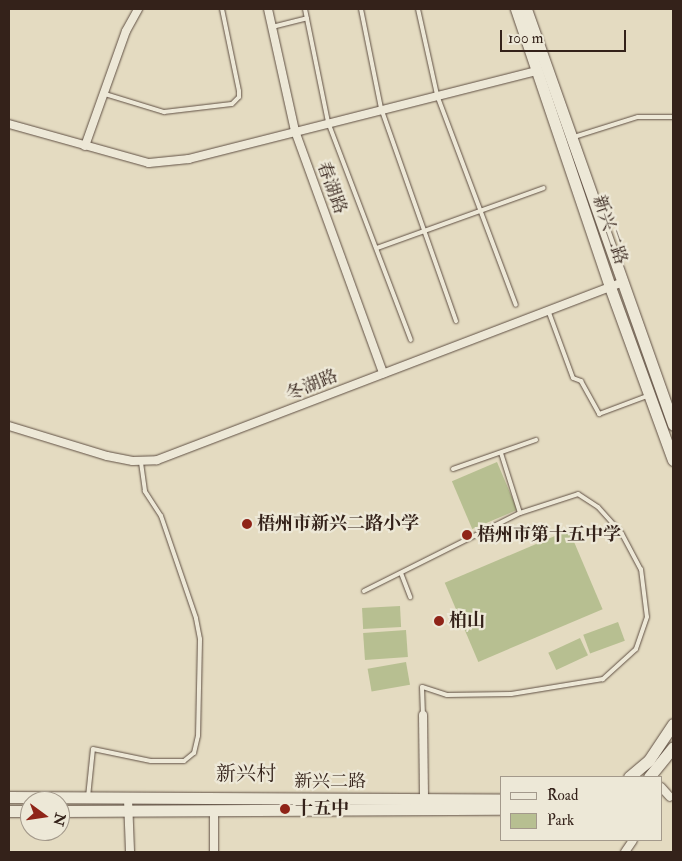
<!DOCTYPE html>
<meta charset="utf-8">
<style>
body{margin:0}
#map{position:relative;width:682px;height:861px;overflow:hidden;background:#e4dbc1;font-family:"IM FELL Double Pica","Noto Serif SC",serif}
div>[style]{position:absolute}
.green>*{inset:0;background:#b7bf91;transform-origin:0 0}
.roads{filter:drop-shadow(0 0 1px #605044) drop-shadow(0 0 1px #605044)}
.service>*{height:4px;margin:-2px;padding:0 2px;transform-origin:2px;border-radius:2px;background:#ede8d7}
.minor>*{height:8px;margin:-4px;padding:0 4px;transform-origin:4px;border-radius:4px;background:#ede8d7}
.secondary>*{height:11px;margin:-5.5px;padding:0 5.5px;transform-origin:5.5px;border-radius:5.5px;background:#ede8d7}
.dots>*{width:14px;height:14px;translate:-50% -50%;box-sizing:border-box;border:2px solid #ede8d7;border-radius:50%}
span{translate:-50% -50%;white-space:nowrap;text-align:center;line-height:1.15;-webkit-text-stroke:4.5px #ede8d7;paint-order:stroke}
.street-label{font-size:18px;color:#34221a}
.poi-label{font-size:18px;color:#34221a;font-weight:700}
.left{translate:0 -50%;text-align:left}
.quarter-label{font-size:20px;color:#34221a}
.frame{position:absolute;inset:0;border:10px solid #34221a;pointer-events:none}
.legend{position:absolute;left:500px;top:776px;width:162px;height:65px;box-sizing:border-box;background:#ede8d7;border:1px solid #a3998b;margin:0;padding:6px 9px;list-style:none;font-size:15px;color:#34221a}
.legend li{display:flex;align-items:center;gap:10px;height:25px}
.legend b{width:25px;border:1px solid #a3998b}
.north{position:absolute;left:20px;top:791px;width:50px;height:50px;box-sizing:border-box;background:#ede8d7;border:1px solid #a3998b;border-radius:50%;rotate:104deg;font-size:14px;font-weight:700;line-height:20px;text-align:center;color:#34221a}
.north::after{content:'';display:block;margin:auto;width:18px;height:22px;background:#8f2418;clip-path:polygon(50% 0,100% 100%,50% 72%,0 100%)}
.scale{position:absolute;left:500px;top:30px;width:126px;height:22px;box-sizing:border-box;border:2px solid #34221a;border-top:0;padding-left:6px;font-size:15px;line-height:18px;white-space:nowrap;color:#34221a;-webkit-text-stroke:4px #ede8d7;paint-order:stroke}
</style>
<div id="map">
<div class="green">
<i style="left:497px;top:462px;width:52px;height:49px;rotate:67deg"></i>
<i style="left:569px;top:530px;width:86px;height:135px;rotate:67deg"></i>
<i style="left:400px;top:606px;width:21px;height:38px;rotate:87deg"></i>
<i style="left:618px;top:622px;width:20px;height:37px;rotate:70deg"></i>
<i style="left:406px;top:630px;width:27px;height:43px;rotate:86deg"></i>
<i style="left:580px;top:638px;width:19px;height:35px;rotate:65deg"></i>
<i style="left:406px;top:662px;width:23px;height:39px;rotate:80deg"></i>
</div>
<div class="roads">
<div class="service">
<i style="left:305px;top:9px;width:115px;rotate:78.5deg"></i>
<i style="left:328px;top:122px;width:233px;rotate:69.2deg"></i>
<i style="left:361px;top:9px;width:101px;rotate:78.6deg"></i>
<i style="left:381px;top:108px;width:226px;rotate:70.6deg"></i>
<i style="left:418px;top:9px;width:88px;rotate:77.5deg"></i>
<i style="left:437px;top:95px;width:224px;rotate:69.4deg"></i>
<i style="left:272px;top:27px;width:36px;rotate:-14deg"></i>
<i style="left:105px;top:94px;width:62px;rotate:17deg"></i>
<i style="left:164px;top:112px;width:68px;rotate:-6.7deg"></i>
<i style="left:232px;top:104px;width:10px;rotate:-45deg"></i>
<i style="left:239px;top:97px;width:6px;rotate:-90deg"></i>
<i style="left:239px;top:91px;width:84px;rotate:-101.7deg"></i>
<i style="left:574px;top:137px;width:67px;rotate:-17.4deg"></i>
<i style="left:638px;top:117px;width:35px"></i>
<i style="left:377px;top:248px;width:177px;rotate:-19.8deg"></i>
<i style="left:548px;top:310px;width:72px;rotate:69.8deg"></i>
<i style="left:573px;top:378px;width:9px;rotate:21deg"></i>
<i style="left:581px;top:381px;width:38px;rotate:61deg"></i>
<i style="left:599px;top:414px;width:51px;rotate:-20.6deg"></i>
<i style="left:501px;top:453px;width:63px;rotate:72.4deg"></i>
<i style="left:453px;top:469px;width:88px;rotate:-19.3deg"></i>
<i style="left:401px;top:573px;width:26px;rotate:69deg"></i>
<i style="left:364px;top:591px;width:174px;rotate:-26.6deg"></i>
<i style="left:520px;top:513px;width:61px;rotate:-18.1deg"></i>
<i style="left:578px;top:494px;width:24px;rotate:33deg"></i>
<i style="left:598px;top:507px;width:36px;rotate:48deg"></i>
<i style="left:622px;top:534px;width:40px;rotate:62deg"></i>
<i style="left:641px;top:569px;width:48px;rotate:82.9deg"></i>
<i style="left:647px;top:617px;width:34px;rotate:109deg"></i>
<i style="left:636px;top:649px;width:45px;rotate:137.7deg"></i>
<i style="left:603px;top:679px;width:93px;rotate:170.7deg"></i>
<i style="left:511px;top:694px;width:64px;rotate:179.1deg"></i>
<i style="left:447px;top:695px;width:26px;rotate:-162deg"></i>
<i style="left:422px;top:687px;width:28px;rotate:88deg"></i>
<i style="left:88px;top:797px;width:48px;rotate:-84.1deg"></i>
<i style="left:93px;top:749px;width:59px;rotate:11.7deg"></i>
<i style="left:151px;top:761px;width:33px"></i>
<i style="left:184px;top:761px;width:13px;rotate:-39deg"></i>
<i style="left:194px;top:753px;width:17px;rotate:-77deg"></i>
<i style="left:198px;top:736px;width:97px;rotate:-88.8deg"></i>
<i style="left:200px;top:639px;width:21px;rotate:-101deg"></i>
<i style="left:196px;top:618px;width:108px;rotate:-108.9deg"></i>
<i style="left:161px;top:516px;width:30px;rotate:-123deg"></i>
<i style="left:145px;top:491px;width:30px;rotate:-98deg"></i>
</div>
<div class="minor">
<i style="left:268px;top:9px;width:125px;rotate:77.5deg"></i>
<i style="left:295px;top:131px;width:258px;rotate:70deg"></i>
<i style="left:9px;top:124px;width:145px;rotate:15.6deg"></i>
<i style="left:149px;top:163px;width:40px;rotate:-5.7deg"></i>
<i style="left:189px;top:159px;width:359px;rotate:-14.2deg"></i>
<i style="left:85px;top:146px;width:122px;rotate:-70.4deg"></i>
<i style="left:126px;top:31px;width:25px;rotate:-61deg"></i>
<i style="left:9px;top:426px;width:102px;rotate:17deg"></i>
<i style="left:107px;top:456px;width:26px;rotate:11deg"></i>
<i style="left:133px;top:461px;width:24px;rotate:-2deg"></i>
<i style="left:157px;top:460px;width:497px;rotate:-20.9deg"></i>
<i style="left:423px;top:715px;width:84px;rotate:89.3deg"></i>
<i style="left:661px;top:787px;width:13px;rotate:48deg"></i>
<i style="left:128px;top:799px;width:53px;rotate:87.8deg"></i>
<i style="left:214px;top:810px;width:42px;rotate:90deg"></i>
<i style="left:625px;top:852px;width:14px;rotate:-56deg"></i>
</div>
<div class="secondary">
<i style="left:516px;top:9px;width:293px;rotate:71.3deg"></i>
<i style="left:610px;top:287px;width:184px;rotate:70deg"></i>
<i style="left:526px;top:9px;width:441px;rotate:70.5deg"></i>
<i style="left:629px;top:777px;width:26px;rotate:-40deg"></i>
<i style="left:649px;top:760px;width:43px;rotate:-56.3deg"></i>
<i style="left:649px;top:777px;width:38px;rotate:-51deg"></i>
<i style="left:9px;top:797px;width:492px;rotate:0.3deg"></i>
<i style="left:9px;top:811px;width:21px"></i>
<i style="left:60px;top:811px;width:441px;rotate:-0.3deg"></i>
</div>
</div>
<div class="dots">
<i style="left:247px;top:524px;background:#8f2418"></i>
<i style="left:467px;top:535px;background:#8f2418"></i>
<i style="left:439px;top:621px;background:#8f2418"></i>
<i style="left:285px;top:809px;background:#8f2418"></i>
</div>
<div class="street-label">
<span style="left:331px;top:188px;rotate:70deg">春湖路</span>
<span style="left:609px;top:230px;rotate:71deg">新兴二路</span>
<span style="left:312px;top:386px;rotate:-22deg">冬湖路</span>
<span style="left:330px;top:782px">新兴二路</span>
</div>
<div class="poi-label">
<span class="left" style="left:257px;top:524px">梧州市新兴二路小学</span>
<span class="left" style="left:477px;top:535px">梧州市第十五中学</span>
<span class="left" style="left:449px;top:621px">柏山</span>
<span class="left" style="left:295px;top:809px">十五中</span>
</div>
<div class="quarter-label">
<span style="left:246px;top:773px">新兴村</span>
</div>
<div class="frame"></div>
<ul class="legend">
<li><b style="height:6px;background:#ede8d7"></b>Road</li>
<li><b style="height:14px;background:#b7bf91"></b>Park</li>
</ul>
<div class="north">N</div>
<div class="scale">100 m</div>
</div>
